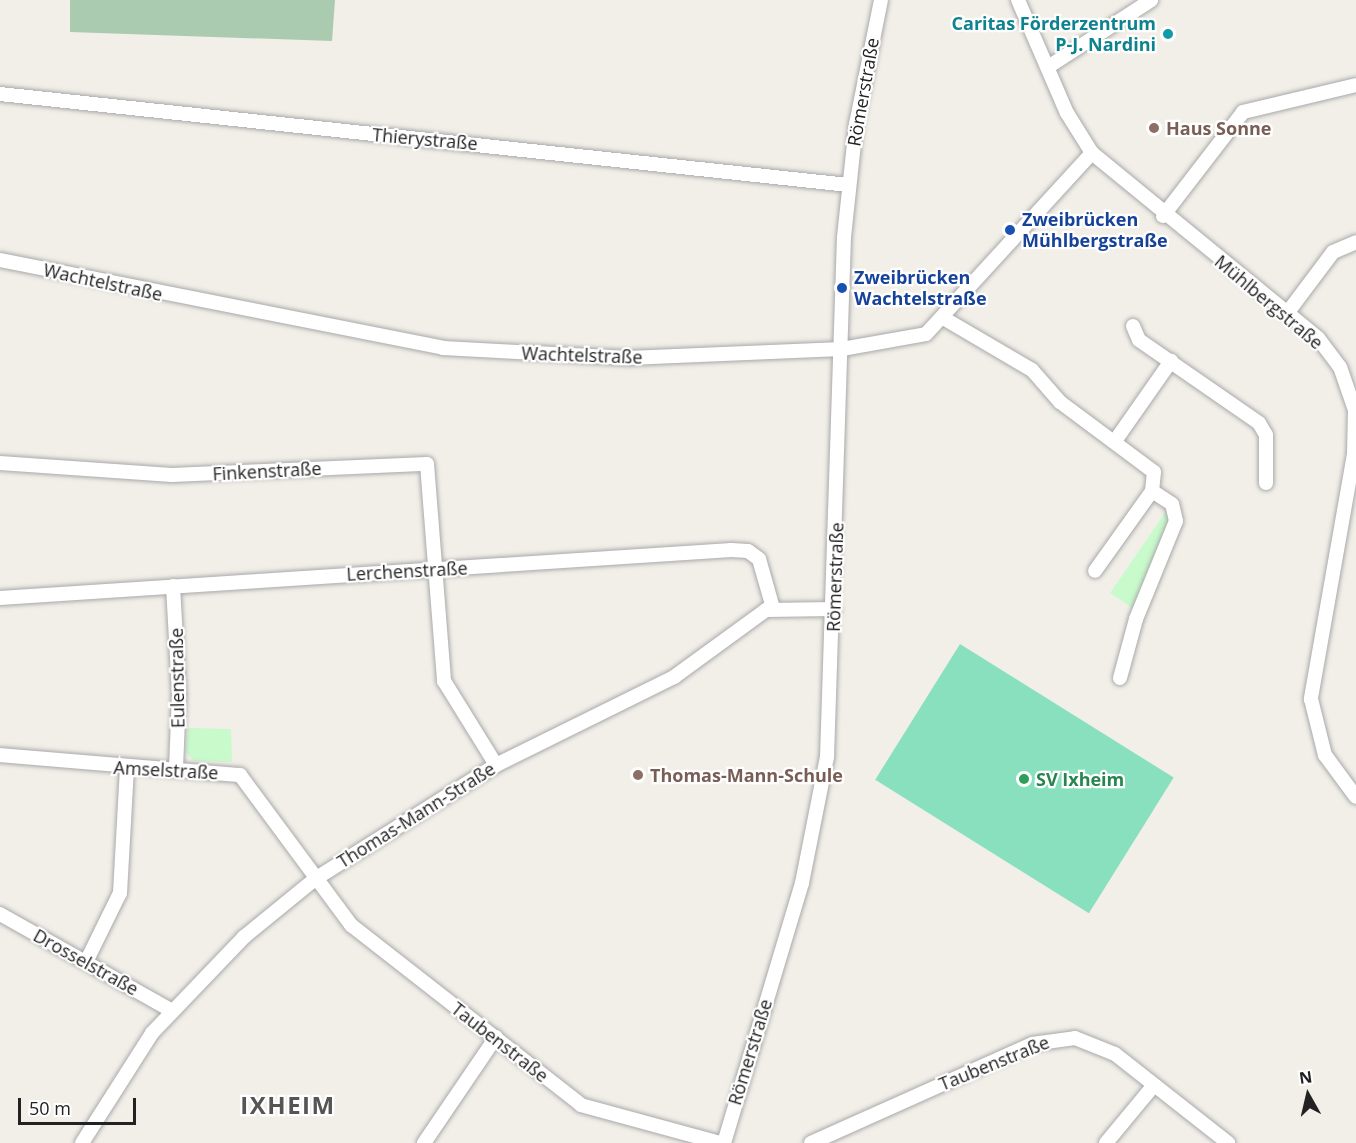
<!DOCTYPE html>
<meta charset="utf-8">
<style>
body{margin:0}
#map{position:relative;width:1356px;height:1143px;overflow:hidden;background:#f2efe9;font-family:"Open Sans",sans-serif}
div>[style]{position:absolute}
.cemetery>*{inset:0;background:#aacbaf}
.park>*{inset:0;background:#c8facc}
.pitch>*{inset:0;background:#88e0be;transform-origin:0 0}
.roads{filter:drop-shadow(0 0 2px #a9a9a9) drop-shadow(0 0 2px #a9a9a9)}
.minor>*{height:14px;margin:-7px;padding:0 7px;transform-origin:7px;border-radius:7px;background:#fff}
.dots>*{width:16px;height:16px;translate:-50% -50%;box-sizing:border-box;border:3px solid #fff;border-radius:50%}
span{translate:-50% -50%;white-space:nowrap;text-align:center;line-height:1.15;-webkit-text-stroke:4.5px #fff;paint-order:stroke}
.culture-label{font-size:18px;color:#0d838f;font-weight:700}
.right{translate:-100% -50%;text-align:right}
.street-label{font-size:18px;color:#222}
.education-label{font-size:18px;color:#785e54;font-weight:700}
.left{translate:0 -50%;text-align:left}
.transit-label{font-size:18px;color:#164399;font-weight:700}
.leisure-label{font-size:18px;color:#27864d;font-weight:700}
.district-label{font-size:24px;color:#555;font-weight:700;letter-spacing:1.5px}
.north{position:absolute;left:1278px;top:1065px;width:60px;height:60px;-webkit-text-stroke:4px #fff;paint-order:stroke;rotate:352deg;font-size:16px;font-weight:700;line-height:24px;text-align:center;color:#222}
.north::after{content:'';display:block;margin:auto;width:21px;height:27px;background:#222;clip-path:polygon(50% 0,100% 100%,50% 72%,0 100%)}
.scale{position:absolute;left:18px;top:1098px;width:118px;height:27px;box-sizing:border-box;border:3px solid #222;border-top:0;padding-left:8px;font-size:18px;line-height:21px;white-space:nowrap;color:#222;-webkit-text-stroke:4px #fff;paint-order:stroke}
</style>
<div id="map">
<div class="cemetery">
<i style="clip-path:polygon(70px 0,335px 0,332px 41px,70px 32px)"></i>
</div>
<div class="park">
<i style="clip-path:polygon(1169px 507px,1173px 511px,1134px 609px,1110px 593px)"></i>
<i style="clip-path:polygon(188px 728px,231px 729px,232px 762px,194px 761px,186px 752px)"></i>
</div>
<div class="pitch">
<i style="left:960px;top:644px;width:252px;height:160px;rotate:32deg"></i>
</div>
<div class="roads">
<div class="minor">
<i style="left:1018px;top:0;width:123px;rotate:66.6deg"></i>
<i style="left:1067px;top:113px;width:47px;rotate:58deg"></i>
<i style="left:1092px;top:153px;width:292px;rotate:39.3deg"></i>
<i style="left:1318px;top:338px;width:36px;rotate:53deg"></i>
<i style="left:1340px;top:367px;width:46px;rotate:70.8deg"></i>
<i style="left:1355px;top:410px;width:44px;rotate:91.3deg"></i>
<i style="left:1354px;top:454px;width:249px;rotate:100deg"></i>
<i style="left:1311px;top:699px;width:58px;rotate:76deg"></i>
<i style="left:1325px;top:755px;width:52px;rotate:53.6deg"></i>
<i style="left:1048px;top:67px;width:123px;rotate:-33deg"></i>
<i style="left:0;top:94px;width:854px;rotate:6.12deg"></i>
<i style="left:1163px;top:216px;width:131px;rotate:-52.4deg"></i>
<i style="left:1243px;top:112px;width:116px;rotate:-13.4deg"></i>
<i style="left:0;top:260px;width:452px;rotate:11.2deg"></i>
<i style="left:443px;top:348px;width:185px;rotate:3.1deg"></i>
<i style="left:628px;top:358px;width:214px;rotate:-2.4deg"></i>
<i style="left:842px;top:349px;width:85px;rotate:-10.1deg"></i>
<i style="left:926px;top:334px;width:246px;rotate:-47.5deg"></i>
<i style="left:1288px;top:312px;width:75px;rotate:-53.1deg"></i>
<i style="left:1333px;top:252px;width:25px;rotate:-23deg"></i>
<i style="left:945px;top:319px;width:101px;rotate:30.4deg"></i>
<i style="left:1032px;top:370px;width:43px;rotate:48.8deg"></i>
<i style="left:1060px;top:402px;width:117px;rotate:36.7deg"></i>
<i style="left:1154px;top:472px;width:19px;rotate:96deg"></i>
<i style="left:1152px;top:491px;width:98px;rotate:125.5deg"></i>
<i style="left:1133px;top:326px;width:15px;rotate:67deg"></i>
<i style="left:1139px;top:340px;width:146px;rotate:34.7deg"></i>
<i style="left:1259px;top:423px;width:14px;rotate:60deg"></i>
<i style="left:1266px;top:435px;width:48px;rotate:90deg"></i>
<i style="left:1115px;top:441px;width:98px;rotate:-55deg"></i>
<i style="left:0;top:463px;width:172px;rotate:4deg"></i>
<i style="left:172px;top:475px;width:255px;rotate:-2.5deg"></i>
<i style="left:427px;top:464px;width:218px;rotate:85.5deg"></i>
<i style="left:444px;top:681px;width:99px;rotate:58.2deg"></i>
<i style="left:173px;top:586px;width:108px;rotate:86.8deg"></i>
<i style="left:179px;top:694px;width:76px;rotate:92.3deg"></i>
<i style="left:0;top:598px;width:733px;rotate:-3.76deg"></i>
<i style="left:731px;top:550px;width:17px;rotate:3deg"></i>
<i style="left:748px;top:551px;width:14px;rotate:36deg"></i>
<i style="left:759px;top:559px;width:51px;rotate:74.1deg"></i>
<i style="left:1120px;top:678px;width:61px;rotate:-74.8deg"></i>
<i style="left:1136px;top:619px;width:106px;rotate:-67.8deg"></i>
<i style="left:1176px;top:521px;width:17px;rotate:-103deg"></i>
<i style="left:1172px;top:504px;width:24px;rotate:-147deg"></i>
<i style="left:0;top:755px;width:241px;rotate:4.8deg"></i>
<i style="left:240px;top:775px;width:187px;rotate:53.5deg"></i>
<i style="left:351px;top:925px;width:292px;rotate:38deg"></i>
<i style="left:581px;top:1105px;width:144px;rotate:15.3deg"></i>
<i style="left:0;top:914px;width:197px;rotate:29.4deg"></i>
<i style="left:87px;top:960px;width:75px;rotate:-63.8deg"></i>
<i style="left:120px;top:893px;width:125px;rotate:-86.8deg"></i>
<i style="left:82px;top:1143px;width:130px;rotate:-57.5deg"></i>
<i style="left:152px;top:1033px;width:133px;rotate:-46.2deg"></i>
<i style="left:244px;top:937px;width:92px;rotate:-39.2deg"></i>
<i style="left:315px;top:879px;width:214px;rotate:-32.2deg"></i>
<i style="left:496px;top:765px;width:199px;rotate:-26.3deg"></i>
<i style="left:674px;top:677px;width:114px;rotate:-36.1deg"></i>
<i style="left:766px;top:610px;width:68px;rotate:-0.8deg"></i>
<i style="left:424px;top:1143px;width:128px;rotate:-55.8deg"></i>
<i style="left:724px;top:1143px;width:271px;rotate:-73.3deg"></i>
<i style="left:802px;top:883px;width:128px;rotate:-78.8deg"></i>
<i style="left:827px;top:757px;width:520px;rotate:-88.13deg"></i>
<i style="left:844px;top:237px;width:114px;rotate:-83.9deg"></i>
<i style="left:856px;top:124px;width:126px;rotate:-78.6deg"></i>
<i style="left:811px;top:1143px;width:242px;rotate:-24.1deg"></i>
<i style="left:1032px;top:1044px;width:43px;rotate:-7.9deg"></i>
<i style="left:1075px;top:1038px;width:43px;rotate:21.8deg"></i>
<i style="left:1115px;top:1054px;width:144px;rotate:38.2deg"></i>
<i style="left:1106px;top:1143px;width:75px;rotate:-50.4deg"></i>
</div>
</div>
<div class="dots">
<i style="left:1168px;top:34px;background:#0f9aa8"></i>
<i style="left:1154px;top:128px;background:#8d6e63"></i>
<i style="left:1010px;top:230px;background:#1a4fb4"></i>
<i style="left:842px;top:288px;background:#1a4fb4"></i>
<i style="left:638px;top:775px;background:#8d6e63"></i>
<i style="left:1024px;top:779px;background:#2e9e5b"></i>
</div>
<div class="culture-label">
<span class="right" style="left:1156px;top:34px">Caritas Förderzentrum<br>P-J. Nardini</span>
</div>
<div class="street-label">
<span style="left:863px;top:92px;rotate:-80deg">Römerstraße</span>
<span style="left:425px;top:139px;rotate:5deg">Thierystraße</span>
<span style="left:103px;top:282px;rotate:12deg">Wachtelstraße</span>
<span style="left:1269px;top:302px;rotate:40deg">Mühlbergstraße</span>
<span style="left:582px;top:355px;rotate:2deg">Wachtelstraße</span>
<span style="left:267px;top:471px;rotate:-3deg">Finkenstraße</span>
<span style="left:407px;top:571px;rotate:-3deg">Lerchenstraße</span>
<span style="left:835px;top:577px;rotate:-88deg">Römerstraße</span>
<span style="left:177px;top:678px;rotate:-91deg">Eulenstraße</span>
<span style="left:166px;top:770px;rotate:3deg">Amselstraße</span>
<span style="left:416px;top:815px;rotate:-32deg">Thomas-Mann-Straße</span>
<span style="left:86px;top:962px;rotate:29deg">Drosselstraße</span>
<span style="left:500px;top:1042px;rotate:38deg">Taubenstraße</span>
<span style="left:750px;top:1052px;rotate:-73deg">Römerstraße</span>
<span style="left:994px;top:1063px;rotate:-22deg">Taubenstraße</span>
</div>
<div class="education-label">
<span class="left" style="left:1166px;top:128px">Haus Sonne</span>
<span class="left" style="left:650px;top:775px">Thomas-Mann-Schule</span>
</div>
<div class="transit-label">
<span class="left" style="left:1022px;top:230px">Zweibrücken<br>Mühlbergstraße</span>
<span class="left" style="left:854px;top:288px">Zweibrücken<br>Wachtelstraße</span>
</div>
<div class="leisure-label">
<span class="left" style="left:1036px;top:779px">SV Ixheim</span>
</div>
<div class="district-label">
<span style="left:288px;top:1105px">IXHEIM</span>
</div>
<div class="north">N</div>
<div class="scale">50 m</div>
</div>
